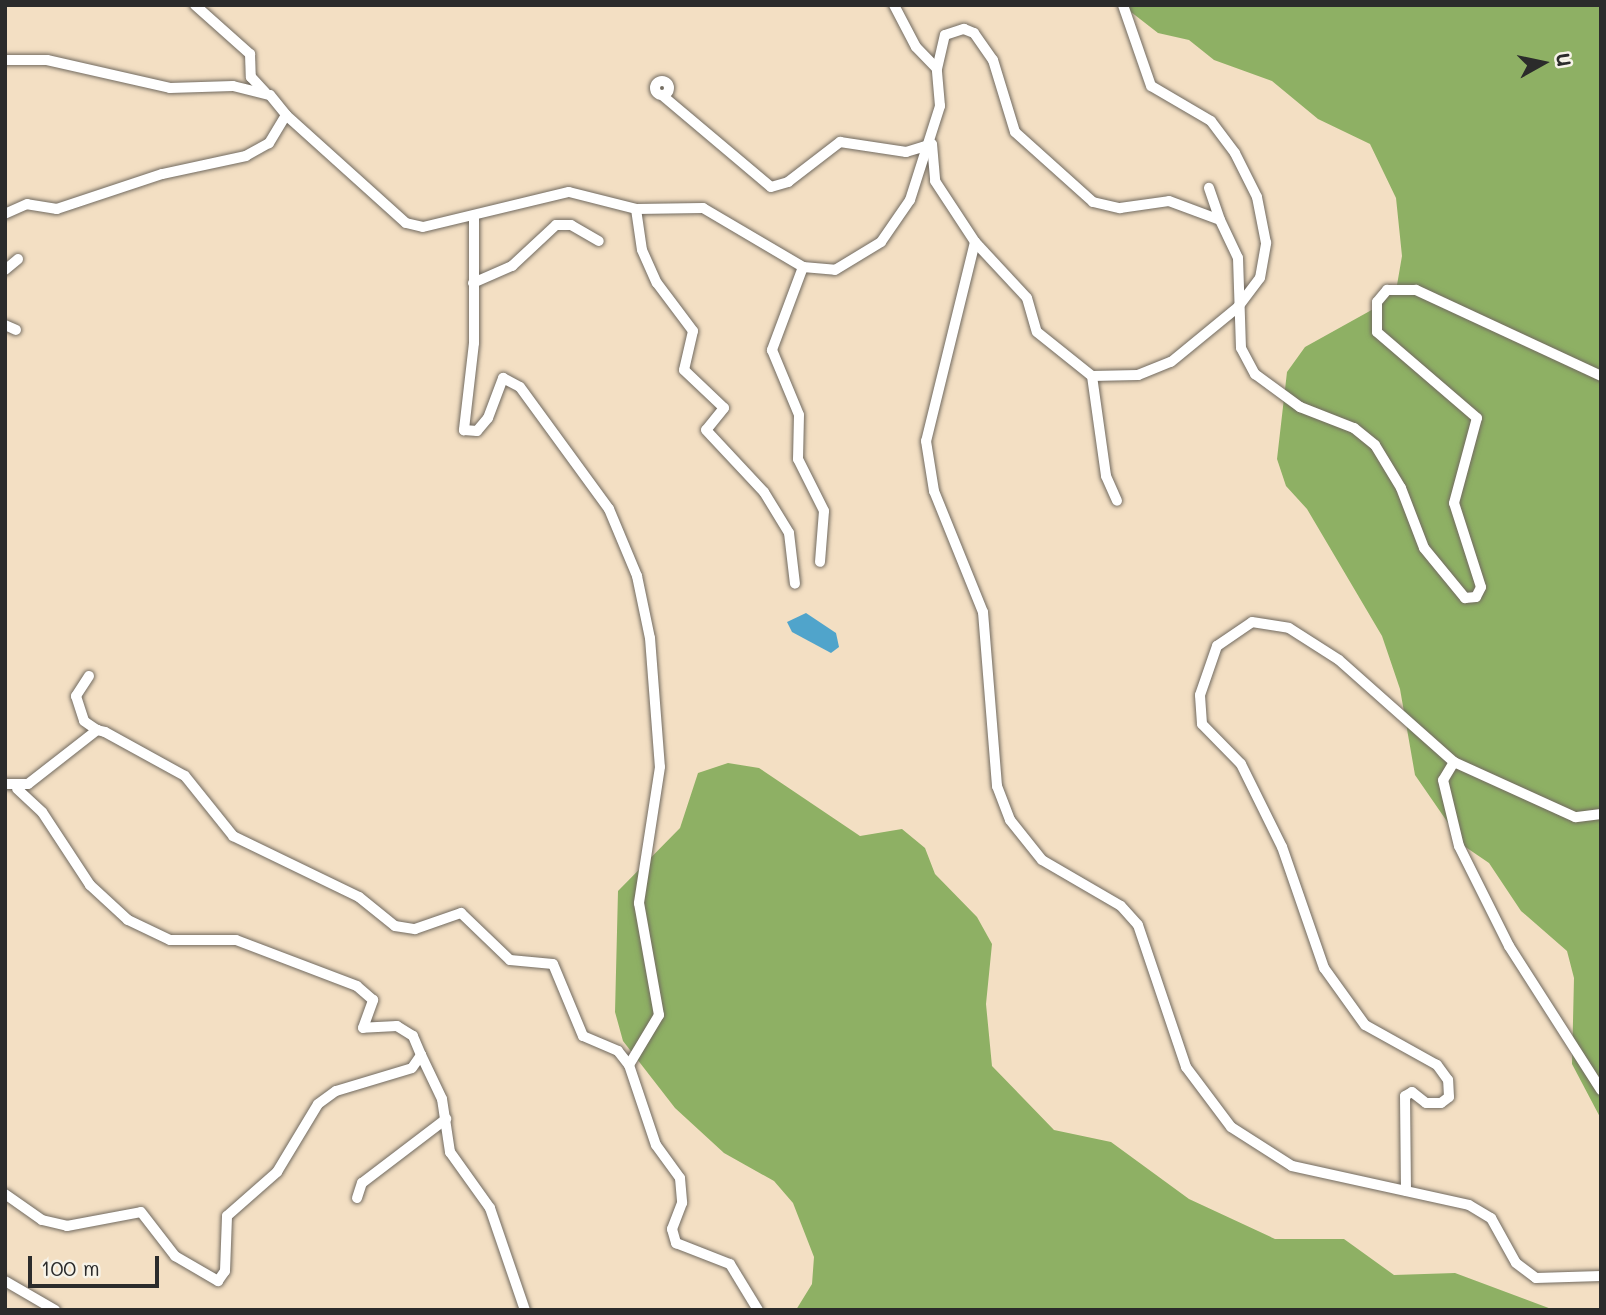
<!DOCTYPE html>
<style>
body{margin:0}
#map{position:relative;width:1606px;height:1315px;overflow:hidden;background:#f3dfc3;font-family:Mali,sans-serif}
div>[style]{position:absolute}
.forest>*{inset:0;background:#8eb064}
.water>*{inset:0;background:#50a4cb}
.roads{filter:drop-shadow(0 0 2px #716a60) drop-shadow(0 0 2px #716a60)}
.minor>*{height:10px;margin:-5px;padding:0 5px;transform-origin:5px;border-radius:5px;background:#fff}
.minor>.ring{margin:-5px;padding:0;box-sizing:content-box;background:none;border:10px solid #fff;border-radius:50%}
span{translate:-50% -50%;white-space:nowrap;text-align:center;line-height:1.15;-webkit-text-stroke:5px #f7f3e8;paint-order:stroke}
.frame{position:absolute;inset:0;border:7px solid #2b2b2b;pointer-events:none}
.north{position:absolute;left:1508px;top:28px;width:70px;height:70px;-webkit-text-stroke:5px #f7f3e8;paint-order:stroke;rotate:81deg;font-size:19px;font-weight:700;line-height:28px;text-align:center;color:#2b2b2b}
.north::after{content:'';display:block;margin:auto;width:24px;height:32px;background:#2b2b2b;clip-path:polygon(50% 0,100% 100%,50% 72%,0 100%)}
.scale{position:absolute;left:28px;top:1256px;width:131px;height:32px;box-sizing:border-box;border:4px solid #2b2b2b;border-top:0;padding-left:9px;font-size:21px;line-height:24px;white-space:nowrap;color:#2b2b2b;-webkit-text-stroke:5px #f7f3e8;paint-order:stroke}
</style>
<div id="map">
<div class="forest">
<i style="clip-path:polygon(1122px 5px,1601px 5px,1601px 1119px,1572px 1064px,1574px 978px,1567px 951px,1521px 911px,1489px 863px,1464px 846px,1415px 775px,1400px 689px,1382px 636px,1307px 509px,1286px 486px,1277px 459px,1287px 372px,1305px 347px,1377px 307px,1397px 285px,1402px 256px,1396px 198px,1370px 144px,1318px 119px,1272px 81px,1214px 60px,1189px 40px,1158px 33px)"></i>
<i style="clip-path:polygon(728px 763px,759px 768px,860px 836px,902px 829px,925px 848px,935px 874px,977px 917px,992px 944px,986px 1004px,992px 1066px,1054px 1130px,1111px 1142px,1189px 1199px,1275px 1239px,1344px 1239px,1394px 1275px,1455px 1273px,1554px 1310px,796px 1310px,812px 1284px,814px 1257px,793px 1203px,774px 1181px,724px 1153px,675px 1108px,623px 1041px,615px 1012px,618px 891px,680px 828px,698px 773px)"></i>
</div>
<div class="water">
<i style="clip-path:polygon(806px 613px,836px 633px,839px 647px,831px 653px,792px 632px,787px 622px)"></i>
</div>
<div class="roads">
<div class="minor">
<i style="left:195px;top:5px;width:74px;rotate:41.7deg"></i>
<i style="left:250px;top:54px;width:23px;rotate:88deg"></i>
<i style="left:251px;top:77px;width:21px;rotate:47deg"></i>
<i style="left:894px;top:5px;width:47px;rotate:62.4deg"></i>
<i style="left:916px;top:47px;width:30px;rotate:46deg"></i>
<i style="left:5px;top:60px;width:42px"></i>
<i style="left:47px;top:60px;width:126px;rotate:12.8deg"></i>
<i style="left:170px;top:88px;width:63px;rotate:-1.8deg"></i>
<i style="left:233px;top:86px;width:38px;rotate:14deg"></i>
<i style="left:270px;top:95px;width:26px;rotate:51deg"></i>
<i style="left:286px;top:115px;width:33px;rotate:121deg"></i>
<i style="left:269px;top:143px;width:26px;rotate:151deg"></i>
<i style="left:246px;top:156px;width:86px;rotate:167.9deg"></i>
<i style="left:162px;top:174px;width:111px;rotate:161.6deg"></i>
<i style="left:57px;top:209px;width:30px;rotate:-171deg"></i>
<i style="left:27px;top:204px;width:24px;rotate:156deg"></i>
<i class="ring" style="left:655px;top:81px;width:4px;height:4px"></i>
<i style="left:663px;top:96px;width:141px;rotate:40.1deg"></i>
<i style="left:771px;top:187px;width:18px;rotate:-16deg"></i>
<i style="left:788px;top:182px;width:66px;rotate:-37.6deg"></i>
<i style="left:840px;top:142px;width:67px;rotate:8.6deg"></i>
<i style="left:906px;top:152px;width:27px;rotate:-17deg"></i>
<i style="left:932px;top:144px;width:37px;rotate:85deg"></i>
<i style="left:935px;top:181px;width:73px;rotate:56.7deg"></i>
<i style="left:975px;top:242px;width:76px;rotate:47.1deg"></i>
<i style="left:1027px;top:298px;width:35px;rotate:74deg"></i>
<i style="left:1037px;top:332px;width:70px;rotate:38.7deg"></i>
<i style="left:1092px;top:376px;width:46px;rotate:-1.2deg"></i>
<i style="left:1138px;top:375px;width:35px;rotate:-22deg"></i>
<i style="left:1171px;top:362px;width:87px;rotate:-39.4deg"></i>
<i style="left:1238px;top:307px;width:36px;rotate:-53deg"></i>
<i style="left:1260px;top:278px;width:36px;rotate:-80deg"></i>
<i style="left:1266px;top:243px;width:47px;rotate:-101.1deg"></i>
<i style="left:1257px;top:197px;width:49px;rotate:-116.6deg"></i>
<i style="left:1235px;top:153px;width:40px;rotate:-127deg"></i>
<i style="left:1211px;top:121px;width:69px;rotate:-149.7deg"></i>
<i style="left:1151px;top:86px;width:86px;rotate:-109.1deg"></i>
<i style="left:286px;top:115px;width:161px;rotate:42deg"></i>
<i style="left:406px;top:223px;width:17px;rotate:13deg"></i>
<i style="left:423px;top:227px;width:150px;rotate:-13.5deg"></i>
<i style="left:569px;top:192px;width:69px;rotate:14.2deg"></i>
<i style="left:636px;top:209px;width:67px;rotate:-0.9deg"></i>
<i style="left:703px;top:208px;width:116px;rotate:30.5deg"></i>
<i style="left:803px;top:267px;width:32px;rotate:5deg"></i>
<i style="left:835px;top:270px;width:54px;rotate:-31.3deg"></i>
<i style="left:881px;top:242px;width:51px;rotate:-55.4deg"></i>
<i style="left:910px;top:200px;width:99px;rotate:-72.3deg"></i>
<i style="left:940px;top:106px;width:37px;rotate:-95deg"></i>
<i style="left:937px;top:69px;width:35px;rotate:-77deg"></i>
<i style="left:945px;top:35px;width:20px;rotate:-18deg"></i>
<i style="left:964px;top:29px;width:11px;rotate:22deg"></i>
<i style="left:974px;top:33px;width:33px;rotate:55deg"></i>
<i style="left:993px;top:60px;width:75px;rotate:73deg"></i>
<i style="left:1015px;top:132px;width:105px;rotate:41.9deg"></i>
<i style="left:1093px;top:202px;width:28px;rotate:13deg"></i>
<i style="left:1120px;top:208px;width:49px;rotate:-8.1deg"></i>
<i style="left:1169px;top:201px;width:54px;rotate:20.4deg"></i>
<i style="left:1220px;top:220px;width:34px;rotate:-109deg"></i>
<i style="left:636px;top:209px;width:41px;rotate:81.7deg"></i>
<i style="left:642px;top:250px;width:36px;rotate:66deg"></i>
<i style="left:657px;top:283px;width:60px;rotate:53.1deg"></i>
<i style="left:693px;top:331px;width:40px;rotate:103deg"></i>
<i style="left:684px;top:370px;width:55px;rotate:43.5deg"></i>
<i style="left:724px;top:408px;width:28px;rotate:129deg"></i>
<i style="left:706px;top:430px;width:85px;rotate:46.9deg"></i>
<i style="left:764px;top:492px;width:48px;rotate:58.6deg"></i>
<i style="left:789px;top:533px;width:51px;rotate:83.3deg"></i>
<i style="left:474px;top:217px;width:126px;rotate:90deg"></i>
<i style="left:474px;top:343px;width:88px;rotate:96.6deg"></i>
<i style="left:464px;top:430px;width:13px;rotate:4deg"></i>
<i style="left:477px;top:431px;width:17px;rotate:-50deg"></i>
<i style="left:488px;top:418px;width:43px;rotate:-69.4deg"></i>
<i style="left:503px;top:378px;width:19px;rotate:28deg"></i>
<i style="left:520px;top:387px;width:151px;rotate:53.9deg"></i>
<i style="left:609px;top:509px;width:73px;rotate:67.3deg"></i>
<i style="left:637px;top:576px;width:63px;rotate:78.2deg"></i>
<i style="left:650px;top:638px;width:129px;rotate:85.6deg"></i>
<i style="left:660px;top:767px;width:138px;rotate:98.8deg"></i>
<i style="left:639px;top:903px;width:114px;rotate:79.9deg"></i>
<i style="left:659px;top:1015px;width:58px;rotate:121deg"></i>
<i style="left:1220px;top:220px;width:42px;rotate:64.7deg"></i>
<i style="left:1238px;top:258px;width:90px;rotate:88.1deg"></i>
<i style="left:1241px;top:348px;width:30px;rotate:62deg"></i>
<i style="left:1255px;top:374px;width:56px;rotate:36.3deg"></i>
<i style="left:1300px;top:407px;width:58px;rotate:21.3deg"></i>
<i style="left:1354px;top:428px;width:27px;rotate:39deg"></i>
<i style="left:1375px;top:445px;width:50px;rotate:58.8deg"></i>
<i style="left:1401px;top:488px;width:64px;rotate:69deg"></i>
<i style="left:1424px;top:548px;width:65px;rotate:50.6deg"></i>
<i style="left:1465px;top:598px;width:11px;rotate:-5deg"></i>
<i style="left:1476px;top:597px;width:11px;rotate:-63deg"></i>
<i style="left:1481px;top:587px;width:88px;rotate:-107.8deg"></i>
<i style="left:1454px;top:503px;width:88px;rotate:-74.9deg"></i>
<i style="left:1477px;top:418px;width:132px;rotate:-139.3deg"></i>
<i style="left:1377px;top:332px;width:30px;rotate:-90deg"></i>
<i style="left:1377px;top:302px;width:16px;rotate:-50deg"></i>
<i style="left:1387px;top:290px;width:29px"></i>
<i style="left:1416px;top:290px;width:204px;rotate:24.9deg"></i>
<i style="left:975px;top:242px;width:205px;rotate:103.8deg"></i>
<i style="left:926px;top:441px;width:51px;rotate:80.9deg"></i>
<i style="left:934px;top:491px;width:131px;rotate:68deg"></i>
<i style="left:983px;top:612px;width:175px;rotate:85.4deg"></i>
<i style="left:997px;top:786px;width:36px;rotate:69deg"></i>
<i style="left:1010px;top:820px;width:51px;rotate:51.3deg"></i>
<i style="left:1042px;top:860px;width:91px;rotate:30.2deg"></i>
<i style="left:1121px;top:906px;width:25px;rotate:48deg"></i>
<i style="left:1138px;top:925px;width:150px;rotate:71.3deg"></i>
<i style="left:1186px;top:1067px;width:75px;rotate:53.1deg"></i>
<i style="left:1231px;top:1127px;width:72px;rotate:32.6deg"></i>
<i style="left:1292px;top:1166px;width:181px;rotate:12.4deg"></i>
<i style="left:1469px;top:1205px;width:26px;rotate:31deg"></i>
<i style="left:1491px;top:1218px;width:51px;rotate:60.9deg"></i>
<i style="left:1516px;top:1263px;width:25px;rotate:37deg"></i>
<i style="left:1536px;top:1278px;width:65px;rotate:-1.8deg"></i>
<i style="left:803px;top:267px;width:89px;rotate:110.5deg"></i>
<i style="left:772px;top:350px;width:70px;rotate:67.4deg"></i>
<i style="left:799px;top:415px;width:44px;rotate:91.3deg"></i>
<i style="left:798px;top:459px;width:58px;rotate:63.4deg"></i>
<i style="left:824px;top:511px;width:51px;rotate:94.5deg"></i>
<i style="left:5px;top:270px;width:17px;rotate:-40deg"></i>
<i style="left:473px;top:283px;width:43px;rotate:-23.6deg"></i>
<i style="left:512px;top:266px;width:60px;rotate:-43deg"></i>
<i style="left:556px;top:225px;width:15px"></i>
<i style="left:571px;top:225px;width:32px;rotate:30deg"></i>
<i style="left:5px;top:325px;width:12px;rotate:24deg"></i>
<i style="left:1092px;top:376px;width:101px;rotate:82deg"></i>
<i style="left:1106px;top:476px;width:27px;rotate:66deg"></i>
<i style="left:89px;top:676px;width:24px;rotate:123deg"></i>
<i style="left:76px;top:696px;width:26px;rotate:72deg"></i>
<i style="left:84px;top:721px;width:16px;rotate:35deg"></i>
<i style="left:5px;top:784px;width:23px"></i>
<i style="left:28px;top:784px;width:88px;rotate:-38deg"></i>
<i style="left:97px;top:730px;width:8px;rotate:14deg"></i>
<i style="left:105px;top:732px;width:91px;rotate:28.8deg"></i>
<i style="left:185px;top:776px;width:77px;rotate:51.3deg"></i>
<i style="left:233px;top:836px;width:140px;rotate:25.8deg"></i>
<i style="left:359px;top:897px;width:46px;rotate:38.9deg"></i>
<i style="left:395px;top:926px;width:20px;rotate:9deg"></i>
<i style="left:415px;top:929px;width:49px;rotate:-19.2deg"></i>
<i style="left:461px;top:913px;width:68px;rotate:43.8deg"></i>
<i style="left:510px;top:960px;width:43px;rotate:5.3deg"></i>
<i style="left:553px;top:964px;width:78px;rotate:67.4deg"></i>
<i style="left:583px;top:1036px;width:38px;rotate:23deg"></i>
<i style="left:618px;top:1051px;width:18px;rotate:52deg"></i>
<i style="left:629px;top:1065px;width:84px;rotate:71.4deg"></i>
<i style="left:656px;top:1145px;width:41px;rotate:54deg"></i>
<i style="left:680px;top:1178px;width:25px;rotate:85deg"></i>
<i style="left:682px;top:1203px;width:28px;rotate:111deg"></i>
<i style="left:672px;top:1229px;width:15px;rotate:74deg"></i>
<i style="left:676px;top:1243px;width:58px;rotate:21.3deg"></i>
<i style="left:730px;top:1264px;width:54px;rotate:58.7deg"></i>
<i style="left:1601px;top:814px;width:26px;rotate:173deg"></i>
<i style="left:1575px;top:817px;width:133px;rotate:-155.6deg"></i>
<i style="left:1454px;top:762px;width:21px;rotate:121deg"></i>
<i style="left:1443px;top:780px;width:68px;rotate:76.4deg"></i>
<i style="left:1459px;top:846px;width:112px;rotate:63.4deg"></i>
<i style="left:1509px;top:946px;width:171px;rotate:57.4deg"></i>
<i style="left:421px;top:1055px;width:49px;rotate:64.5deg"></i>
<i style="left:442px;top:1099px;width:54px;rotate:81.4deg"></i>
<i style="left:450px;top:1152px;width:69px;rotate:54.5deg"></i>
<i style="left:490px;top:1208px;width:108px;rotate:71.1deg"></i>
<i style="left:1406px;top:1191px;width:95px;rotate:-90.6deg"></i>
<i style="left:1405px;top:1096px;width:8px;rotate:-30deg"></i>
<i style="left:1412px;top:1092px;width:18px;rotate:38deg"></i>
<i style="left:1426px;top:1103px;width:15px"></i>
<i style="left:1441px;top:1103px;width:10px;rotate:-37deg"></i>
<i style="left:1449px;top:1097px;width:17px;rotate:-93deg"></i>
<i style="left:1448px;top:1080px;width:19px;rotate:-126deg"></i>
<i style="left:1437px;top:1065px;width:82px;rotate:-150.9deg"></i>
<i style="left:1365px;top:1025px;width:70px;rotate:-125.7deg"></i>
<i style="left:1324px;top:968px;width:128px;rotate:-109.1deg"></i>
<i style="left:1282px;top:847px;width:93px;rotate:-116.3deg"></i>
<i style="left:1241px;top:764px;width:56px;rotate:-134.3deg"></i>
<i style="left:1202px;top:724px;width:29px;rotate:-94deg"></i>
<i style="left:1200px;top:695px;width:52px;rotate:-70.9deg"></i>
<i style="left:1217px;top:646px;width:42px;rotate:-34.4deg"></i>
<i style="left:1252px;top:622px;width:37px;rotate:9deg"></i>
<i style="left:1289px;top:628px;width:59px;rotate:32.6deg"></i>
<i style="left:1339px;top:660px;width:154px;rotate:41.6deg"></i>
<i style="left:5px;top:1194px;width:45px;rotate:35.1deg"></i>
<i style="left:42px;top:1220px;width:26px;rotate:13deg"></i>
<i style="left:67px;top:1226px;width:75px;rotate:-10.7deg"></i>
<i style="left:141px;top:1212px;width:56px;rotate:52.3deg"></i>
<i style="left:175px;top:1256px;width:50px;rotate:30.2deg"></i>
<i style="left:218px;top:1281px;width:12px;rotate:-55deg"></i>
<i style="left:225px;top:1271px;width:55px;rotate:-87.9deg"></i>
<i style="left:227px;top:1216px;width:67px;rotate:-41.3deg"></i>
<i style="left:277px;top:1172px;width:79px;rotate:-58.9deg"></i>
<i style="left:318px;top:1104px;width:22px;rotate:-36deg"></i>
<i style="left:336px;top:1091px;width:79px;rotate:-16.8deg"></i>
<i style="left:412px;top:1068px;width:16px;rotate:-55deg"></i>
<i style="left:421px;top:1055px;width:21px;rotate:-113deg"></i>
<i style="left:413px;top:1036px;width:19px;rotate:-148deg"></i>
<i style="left:397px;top:1026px;width:34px;rotate:177deg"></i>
<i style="left:363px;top:1028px;width:30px;rotate:-70deg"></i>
<i style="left:373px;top:1000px;width:21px;rotate:-139deg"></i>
<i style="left:357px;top:986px;width:129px;rotate:-159.2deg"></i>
<i style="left:236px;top:940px;width:66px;rotate:180deg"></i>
<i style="left:170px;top:940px;width:47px;rotate:-154.5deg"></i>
<i style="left:128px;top:920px;width:52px;rotate:-137.4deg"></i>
<i style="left:90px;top:885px;width:87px;rotate:-123.3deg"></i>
<i style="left:42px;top:812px;width:34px;rotate:-137deg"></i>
<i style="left:357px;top:1198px;width:16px;rotate:-72deg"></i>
<i style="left:362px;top:1183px;width:106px;rotate:-37.3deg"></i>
<i style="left:5px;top:1281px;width:58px;rotate:30.1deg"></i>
</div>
</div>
<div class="frame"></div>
<div class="north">U</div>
<div class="scale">100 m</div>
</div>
